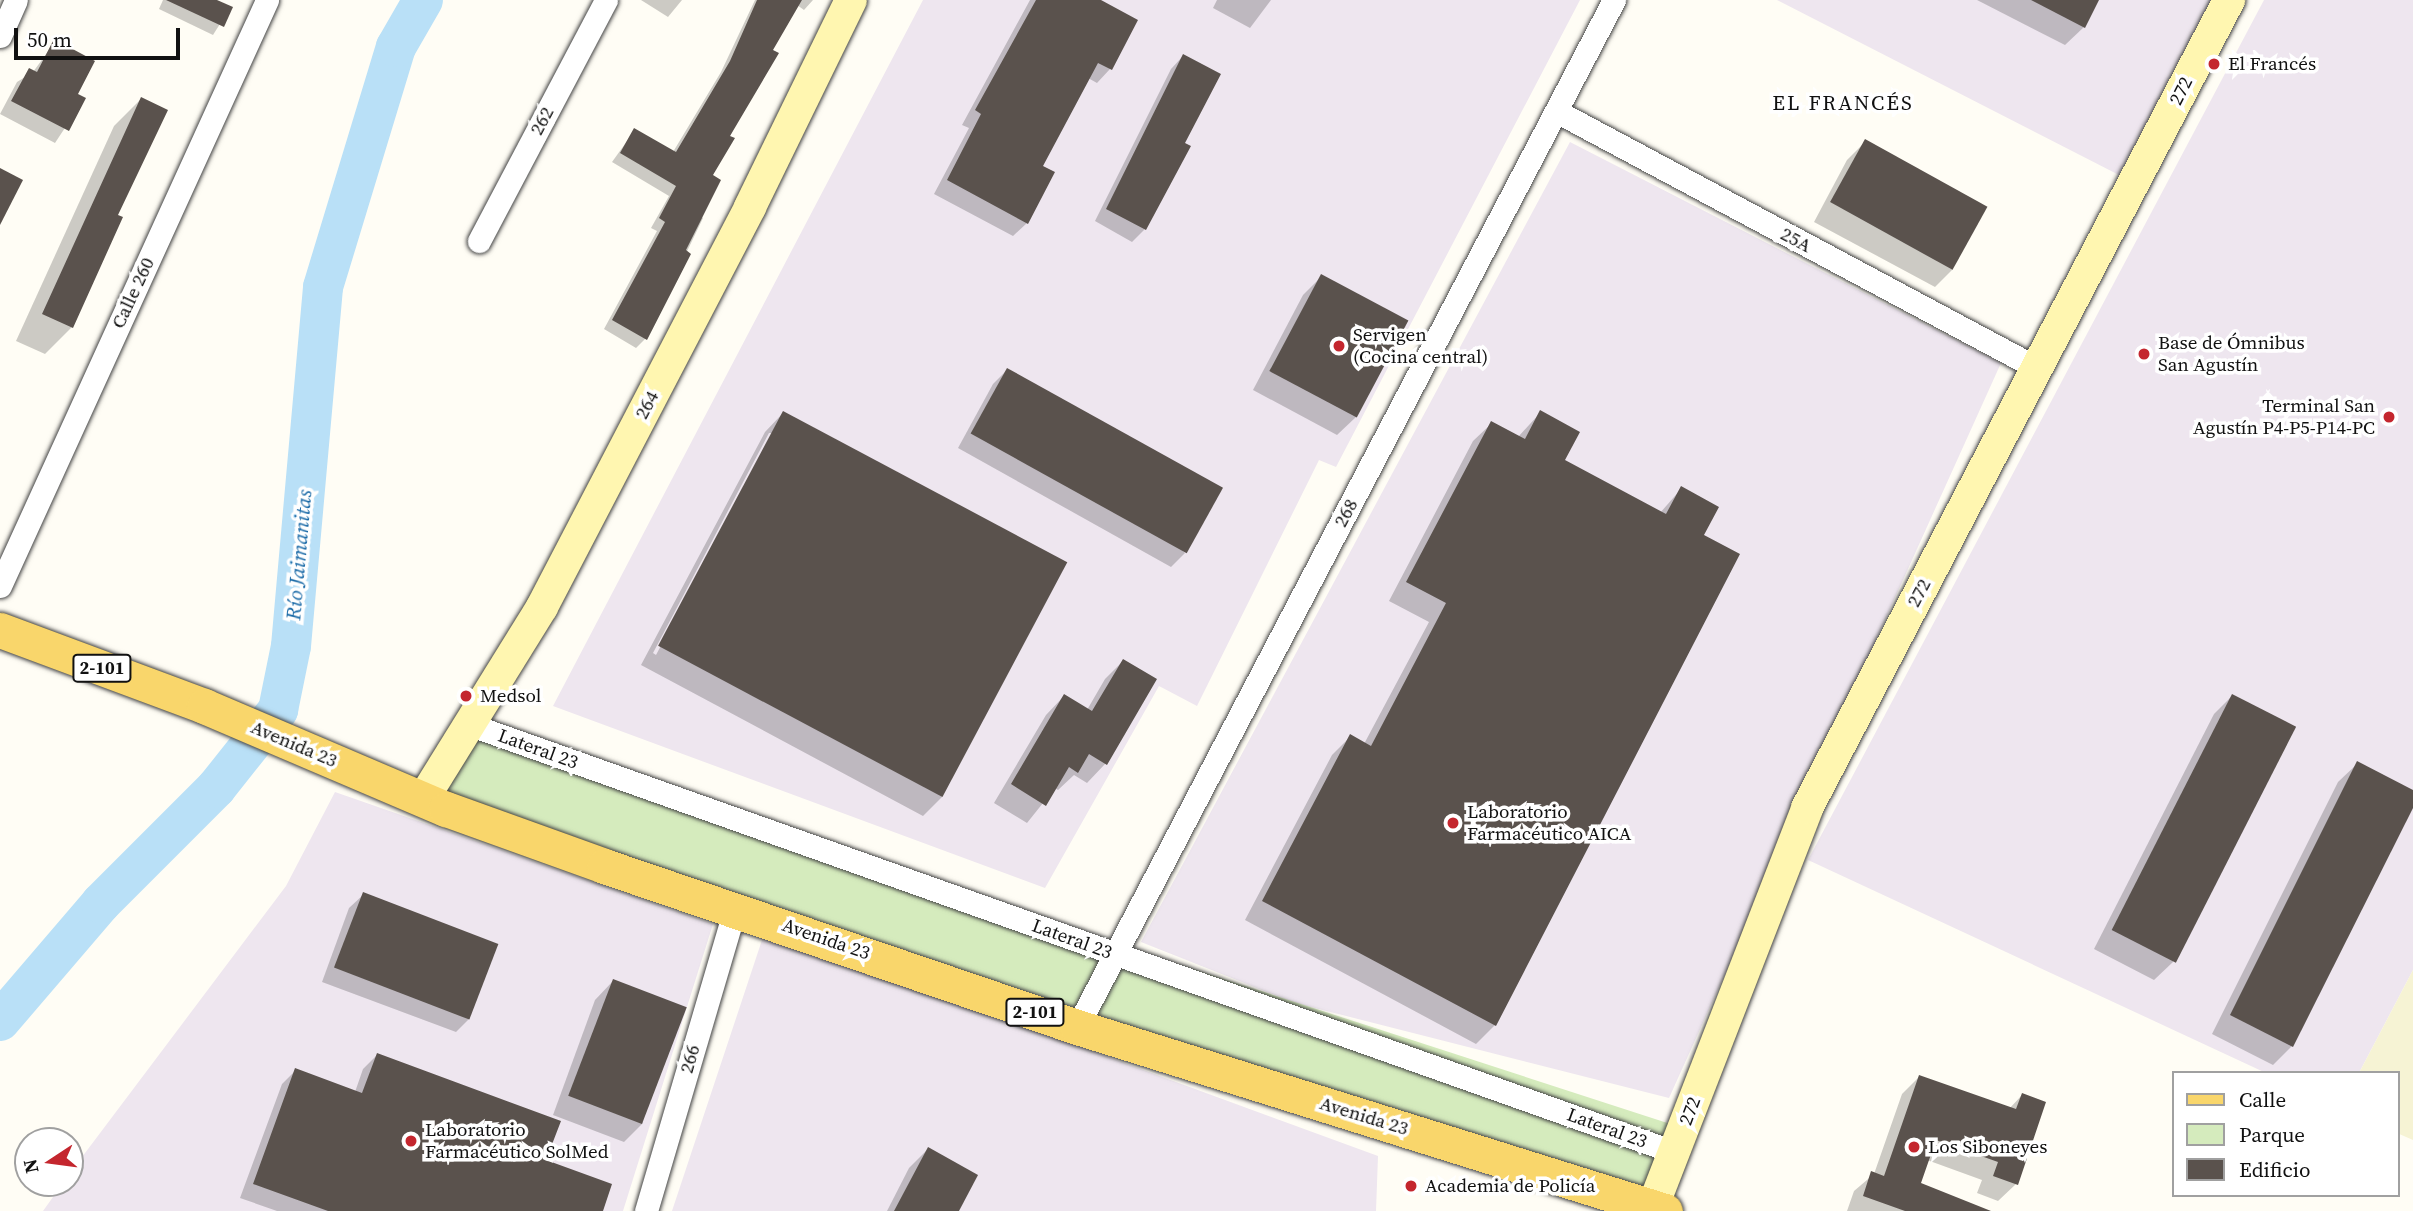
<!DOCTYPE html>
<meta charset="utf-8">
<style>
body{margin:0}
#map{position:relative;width:2413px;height:1211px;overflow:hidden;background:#fffdf5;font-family:"Source Serif 4",serif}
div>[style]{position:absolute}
.industrial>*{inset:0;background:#eee6ef}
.farmland>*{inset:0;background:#f6f3d4}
.green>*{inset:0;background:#d5ebbd;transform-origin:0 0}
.shadow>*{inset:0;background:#0003}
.river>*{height:40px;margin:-20px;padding:0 20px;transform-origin:20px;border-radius:20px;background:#b9e0f7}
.building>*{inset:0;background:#5a524d;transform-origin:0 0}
.roads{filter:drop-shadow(0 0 2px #444) drop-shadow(0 0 2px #444)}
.street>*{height:23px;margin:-11.5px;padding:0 11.5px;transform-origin:11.5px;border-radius:11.5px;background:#fff}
.secondary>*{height:32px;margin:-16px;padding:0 16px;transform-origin:16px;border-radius:16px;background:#fff6b0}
.primary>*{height:35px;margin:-17.5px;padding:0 17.5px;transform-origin:17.5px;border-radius:17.5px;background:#f9d66b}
.dots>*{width:19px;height:19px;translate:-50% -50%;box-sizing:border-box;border:4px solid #fff;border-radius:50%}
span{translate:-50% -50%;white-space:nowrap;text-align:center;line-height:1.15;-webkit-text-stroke:7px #fff;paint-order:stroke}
.shield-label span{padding:2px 5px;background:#fff;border:2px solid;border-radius:5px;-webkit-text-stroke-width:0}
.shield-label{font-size:18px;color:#111;font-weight:700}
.poi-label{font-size:19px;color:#111}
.left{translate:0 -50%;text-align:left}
.right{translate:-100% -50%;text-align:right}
.street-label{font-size:19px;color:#111}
.neighbourhood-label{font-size:21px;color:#111;letter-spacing:2px}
.water-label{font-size:21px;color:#1768a6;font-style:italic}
.legend{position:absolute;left:2172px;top:1071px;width:228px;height:126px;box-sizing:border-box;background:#fff;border:2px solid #a0a0a0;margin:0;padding:9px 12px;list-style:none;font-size:21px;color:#111}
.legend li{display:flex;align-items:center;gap:14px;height:35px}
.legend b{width:35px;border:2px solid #a0a0a0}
.north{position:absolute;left:14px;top:1127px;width:70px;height:70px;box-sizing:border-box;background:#fff;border:2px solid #a0a0a0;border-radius:50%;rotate:257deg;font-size:19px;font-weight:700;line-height:28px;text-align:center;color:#111}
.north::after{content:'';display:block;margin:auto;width:24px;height:32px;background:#c4262e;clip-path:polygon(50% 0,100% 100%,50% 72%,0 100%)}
.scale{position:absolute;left:14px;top:28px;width:166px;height:32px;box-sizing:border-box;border:4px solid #111;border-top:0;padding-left:9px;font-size:21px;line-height:24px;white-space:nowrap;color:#111;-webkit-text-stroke:5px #fff;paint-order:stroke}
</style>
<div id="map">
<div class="industrial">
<i style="clip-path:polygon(923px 0,1580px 0,1336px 467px,1319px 460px,1197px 706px,1159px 686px,1045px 888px,553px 706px)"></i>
<i style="clip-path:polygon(1777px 0,2211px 0,2119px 175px)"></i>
<i style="clip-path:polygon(2264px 0,2413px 0,2413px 970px,2359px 1073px,2266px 1073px,1808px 860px)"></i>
<i style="clip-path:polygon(1570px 142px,2001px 363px,1669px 1098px,1295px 1003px,1141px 942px)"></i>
<i style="clip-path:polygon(335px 792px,713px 924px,623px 1211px,43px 1211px,63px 1183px,70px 1183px,70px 1173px,286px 886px)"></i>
<i style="clip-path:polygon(775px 935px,1378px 1156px,1376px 1211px,672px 1211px,763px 937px)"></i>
</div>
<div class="farmland">
<i style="clip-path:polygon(2413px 970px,2413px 1140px,2397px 1133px,2397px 1073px,2359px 1073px)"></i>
</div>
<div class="green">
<i style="left:464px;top:732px;width:1275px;height:75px;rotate:18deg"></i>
</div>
<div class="shadow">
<i style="clip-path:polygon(163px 0,213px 0,230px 8px,213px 35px,159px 9px)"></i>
<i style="clip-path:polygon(641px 0,682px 0,668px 17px)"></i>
<i style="clip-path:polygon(755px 0,813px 0,804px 10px,797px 5px,771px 50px,711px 176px,698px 215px,703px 218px,645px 339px,636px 348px,604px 329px,657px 231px,651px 228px,669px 196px,612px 162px,635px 130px,673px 152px,721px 72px)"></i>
<i style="clip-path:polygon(1030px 0,1097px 0,1110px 69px,1097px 83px,1088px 78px,1041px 167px,1027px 223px,1013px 236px,934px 194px,969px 128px,962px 125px)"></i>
<i style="clip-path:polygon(1217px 0,1271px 0,1250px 28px,1213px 8px)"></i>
<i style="clip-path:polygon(1977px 0,2097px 0,2084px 27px,2065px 45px)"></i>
<i style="clip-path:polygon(55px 42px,76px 95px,84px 99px,55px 143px,0 114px,17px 82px,33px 72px)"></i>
<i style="clip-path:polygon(1183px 56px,1182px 143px,1145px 229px,1132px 242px,1095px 221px,1171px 69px)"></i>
<i style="clip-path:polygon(141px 99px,116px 216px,72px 327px,45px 354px,16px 341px,114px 126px)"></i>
<i style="clip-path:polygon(1865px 142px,1953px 269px,1935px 287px,1814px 222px,1847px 160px)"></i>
<i style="clip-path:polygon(1322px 276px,1356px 417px,1337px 435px,1253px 390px,1303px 295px)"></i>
<i style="clip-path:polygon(1007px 370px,1185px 553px,1171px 567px,958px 448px,993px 384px)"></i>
<i style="clip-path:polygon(evenodd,783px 413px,942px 797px,923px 816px,641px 665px,765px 432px,783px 413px,769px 433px,773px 433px,656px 655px,653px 653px,769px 433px)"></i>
<i style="clip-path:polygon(1540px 413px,1563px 461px,1660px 513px,1681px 489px,1702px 535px,1495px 1025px,1476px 1044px,1245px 920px,1332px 755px,1350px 737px,1364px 744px,1429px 622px,1389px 601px,1473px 441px,1492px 423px,1518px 437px)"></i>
<i style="clip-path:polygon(1123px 661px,1155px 680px,1105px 764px,1087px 783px,1074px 775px,1058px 790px,1055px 788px,1027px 823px,994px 803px,1046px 715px,1064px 696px,1087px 710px,1105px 679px)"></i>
<i style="clip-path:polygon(2232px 696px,2173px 962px,2154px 980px,2094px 949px,2214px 714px)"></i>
<i style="clip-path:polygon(2357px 764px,2413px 792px,2413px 804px,2292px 1046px,2273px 1065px,2212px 1034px,2338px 782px)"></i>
<i style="clip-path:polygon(363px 895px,470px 1018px,456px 1032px,322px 982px,349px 908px)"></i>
<i style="clip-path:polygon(613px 981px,643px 1123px,624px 1142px,553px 1115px,595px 1000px)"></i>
<i style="clip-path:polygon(377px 1055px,544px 1161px,601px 1211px,277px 1211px,240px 1198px,282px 1084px,296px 1070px,355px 1092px,363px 1069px)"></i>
<i style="clip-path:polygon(1919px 1077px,2009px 1109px,2022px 1095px,2016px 1184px,1998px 1201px,1977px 1193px,1982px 1180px,1927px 1160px,1919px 1184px,1959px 1211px,1847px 1211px,1854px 1191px,1874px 1174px,1902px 1094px)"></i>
<i style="clip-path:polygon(928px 1149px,957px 1211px,887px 1211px,909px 1168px)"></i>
</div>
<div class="river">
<i style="left:0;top:1021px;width:155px;rotate:-49.4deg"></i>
<i style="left:101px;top:903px;width:163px;rotate:-45deg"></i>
<i style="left:216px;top:788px;width:100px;rotate:-51.5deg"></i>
<i style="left:278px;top:710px;width:65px;rotate:-78.5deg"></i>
<i style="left:291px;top:646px;width:360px;rotate:-84.9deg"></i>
<i style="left:323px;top:287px;width:251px;rotate:-73.1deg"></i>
<i style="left:396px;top:47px;width:54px;rotate:-60.1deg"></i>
</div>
<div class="building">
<i style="clip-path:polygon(166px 0,217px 0,233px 7px,224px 27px)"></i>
<i style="clip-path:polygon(757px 0,802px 0,773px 50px,779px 53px,730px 136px,735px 138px,713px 175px,721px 180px,686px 250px,691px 254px,647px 340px,612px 320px,665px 222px,659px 218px,676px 186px,620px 153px,634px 128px,676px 152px,730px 61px)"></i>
<i style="clip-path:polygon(1036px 0,1101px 0,1138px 20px,1112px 70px,1098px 63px,1043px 166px,1055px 172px,1028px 224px,947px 180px,981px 114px,975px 110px)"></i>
<i style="clip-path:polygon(2031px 0,2099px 0,2085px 28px)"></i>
<i style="clip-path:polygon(54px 39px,95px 61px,78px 94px,86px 98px,69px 131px,11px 101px,29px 68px,37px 72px)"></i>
<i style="clip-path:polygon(1183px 54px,1221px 74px,1185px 143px,1191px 146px,1146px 230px,1106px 209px)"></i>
<i style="clip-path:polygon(141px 97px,168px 110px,118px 215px,123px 217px,73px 328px,42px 314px)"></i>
<i style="left:1865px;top:139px;width:140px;height:72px;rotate:29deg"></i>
<i style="clip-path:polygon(0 168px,23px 180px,0 225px)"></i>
<i style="left:1321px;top:274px;width:99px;height:110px;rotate:28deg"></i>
<i style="left:1007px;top:368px;width:247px;height:75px;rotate:29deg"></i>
<i style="clip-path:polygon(1540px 410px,1580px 432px,1565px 460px,1666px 514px,1681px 486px,1719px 507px,1704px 535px,1740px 554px,1496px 1026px,1262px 901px,1350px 734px,1371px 746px,1446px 603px,1406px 582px,1491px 421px,1525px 439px)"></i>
<i style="left:783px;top:411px;width:322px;height:266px;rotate:28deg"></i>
<i style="clip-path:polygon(1123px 659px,1157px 679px,1107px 765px,1089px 754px,1078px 773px,1069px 767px,1046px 806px,1011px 784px,1064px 694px,1092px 711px)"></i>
<i style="left:2232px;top:694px;width:72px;height:265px;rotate:27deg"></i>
<i style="clip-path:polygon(2357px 761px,2413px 790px,2413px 808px,2293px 1047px,2230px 1015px)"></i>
<i style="left:363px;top:892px;width:145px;height:81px;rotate:21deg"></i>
<i style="left:613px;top:979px;width:79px;height:125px;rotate:21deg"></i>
<i style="clip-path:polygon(377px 1053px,561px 1121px,546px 1160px,612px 1184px,603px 1211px,328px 1211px,253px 1184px,295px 1068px,362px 1093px)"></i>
<i style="clip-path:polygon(1919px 1075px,2016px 1109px,2022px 1093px,2046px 1102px,2018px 1185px,1993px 1176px,1998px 1162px,1936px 1140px,1921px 1183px,1991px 1211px,1905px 1211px,1863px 1196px,1871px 1171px,1884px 1176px)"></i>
<i style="clip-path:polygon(928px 1147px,978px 1175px,959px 1211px,894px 1211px)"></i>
</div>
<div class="roads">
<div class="street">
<i style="left:0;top:36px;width:39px;rotate:-66deg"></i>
<i style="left:1556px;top:111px;width:545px;rotate:28.12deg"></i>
<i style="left:479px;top:241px;width:272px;rotate:-62.2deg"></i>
<i style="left:0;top:586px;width:644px;rotate:-65.5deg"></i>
<i style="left:471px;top:725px;width:1277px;rotate:19.54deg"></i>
<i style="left:1077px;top:1027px;width:1159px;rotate:-62.4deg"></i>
<i style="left:646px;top:1211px;width:316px;rotate:-73.6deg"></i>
</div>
<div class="secondary">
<i style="left:423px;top:799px;width:226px;rotate:-58.2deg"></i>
<i style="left:542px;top:607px;width:451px;rotate:-62.5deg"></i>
<i style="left:750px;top:207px;width:230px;rotate:-64deg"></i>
<i style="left:1653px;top:1206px;width:427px;rotate:-68.8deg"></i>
<i style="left:1807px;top:808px;width:912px;rotate:-62.42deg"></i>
</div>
<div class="primary">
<i style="left:0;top:630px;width:218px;rotate:20.4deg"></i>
<i style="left:204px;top:706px;width:263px;rotate:23.1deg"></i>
<i style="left:446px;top:809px;width:168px;rotate:19.8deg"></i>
<i style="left:604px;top:866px;width:500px;rotate:18.8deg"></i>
<i style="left:1077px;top:1027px;width:616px;rotate:17.38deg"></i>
</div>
</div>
<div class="dots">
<i style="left:2214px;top:64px;background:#c4262e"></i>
<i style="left:1339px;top:346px;background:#c4262e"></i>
<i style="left:2144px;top:354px;background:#c4262e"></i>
<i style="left:2389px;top:417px;background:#c4262e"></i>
<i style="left:466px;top:696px;background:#c4262e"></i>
<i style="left:1453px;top:823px;background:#c4262e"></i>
<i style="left:411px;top:1141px;background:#c4262e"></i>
<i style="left:1914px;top:1147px;background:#c4262e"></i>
<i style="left:1411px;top:1186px;background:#c4262e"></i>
</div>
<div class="shield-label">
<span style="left:102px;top:668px">2-101</span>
<span style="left:1035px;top:1012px">2-101</span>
</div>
<div class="poi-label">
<span class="left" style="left:2228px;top:64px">El Francés</span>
<span class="left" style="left:1353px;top:346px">Servigen<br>(Cocina central)</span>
<span class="left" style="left:2158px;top:354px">Base de Ómnibus<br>San Agustín</span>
<span class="right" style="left:2375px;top:417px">Terminal San<br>Agustín P4-P5-P14-PC</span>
<span class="left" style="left:480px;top:696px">Medsol</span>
<span class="left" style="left:1467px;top:823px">Laboratorio<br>Farmacéutico AICA</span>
<span class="left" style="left:425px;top:1141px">Laboratorio<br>Farmacéutico SolMed</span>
<span class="left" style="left:1928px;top:1147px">Los Siboneyes</span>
<span class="left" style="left:1425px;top:1186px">Academia de Policía</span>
</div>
<div class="street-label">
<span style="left:2181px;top:91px;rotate:-63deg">272</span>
<span style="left:542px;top:121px;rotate:-62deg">262</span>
<span style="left:1796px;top:240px;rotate:28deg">25A</span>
<span style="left:133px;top:293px;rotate:-65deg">Calle 260</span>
<span style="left:647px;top:405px;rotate:-62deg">264</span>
<span style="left:1346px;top:513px;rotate:-62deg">268</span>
<span style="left:1919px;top:593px;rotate:-62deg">272</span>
<span style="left:294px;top:744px;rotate:23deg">Avenida 23</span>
<span style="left:538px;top:749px;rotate:20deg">Lateral 23</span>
<span style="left:826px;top:939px;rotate:19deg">Avenida 23</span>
<span style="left:1072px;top:939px;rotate:20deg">Lateral 23</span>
<span style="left:690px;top:1059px;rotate:-74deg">266</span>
<span style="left:1690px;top:1111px;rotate:-69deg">272</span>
<span style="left:1364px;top:1116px;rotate:17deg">Avenida 23</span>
<span style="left:1607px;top:1128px;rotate:20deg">Lateral 23</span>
</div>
<div class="neighbourhood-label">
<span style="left:1843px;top:103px">EL FRANCÉS</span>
</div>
<div class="water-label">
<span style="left:299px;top:555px;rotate:-85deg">Río Jaimanitas</span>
</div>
<ul class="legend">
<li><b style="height:9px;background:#f9d66b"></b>Calle</li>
<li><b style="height:19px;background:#d5ebbd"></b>Parque</li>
<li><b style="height:19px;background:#5a524d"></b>Edificio</li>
</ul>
<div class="north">N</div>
<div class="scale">50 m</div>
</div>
